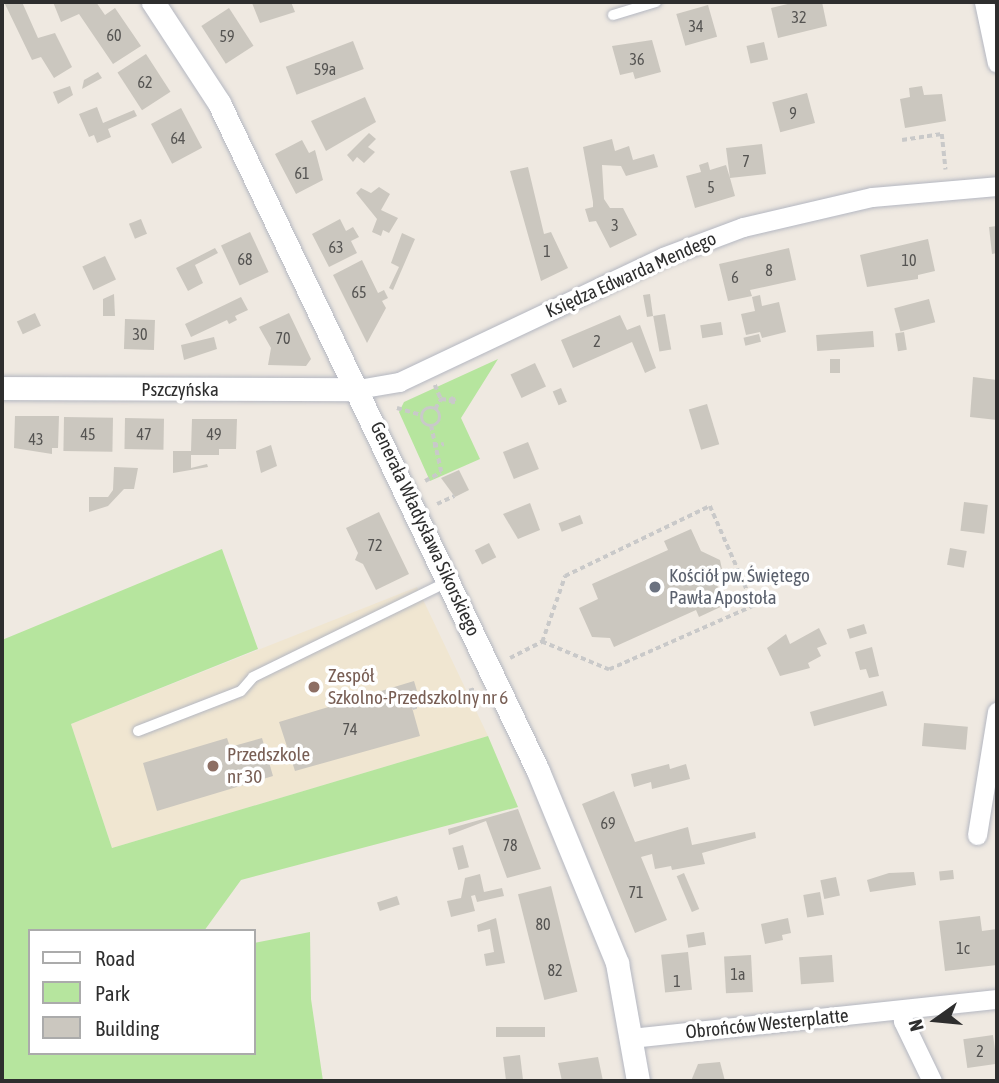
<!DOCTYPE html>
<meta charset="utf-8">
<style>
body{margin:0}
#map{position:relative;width:999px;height:1083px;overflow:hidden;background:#efe9e1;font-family:"Asap Condensed",sans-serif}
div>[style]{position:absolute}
.education>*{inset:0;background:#f0e6d1}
.green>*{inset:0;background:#b6e59e}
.building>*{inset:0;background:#cbc7bf;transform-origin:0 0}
.path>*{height:3.5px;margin-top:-1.75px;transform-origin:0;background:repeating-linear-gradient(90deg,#c9c9c9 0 5px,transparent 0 8.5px)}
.path>.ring{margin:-1.75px;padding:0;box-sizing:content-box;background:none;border:3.5px solid #c9c9c9;border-radius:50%}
.roads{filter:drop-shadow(0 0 2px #b4b7c1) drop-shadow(0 0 2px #b4b7c1)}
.service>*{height:10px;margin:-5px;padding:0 5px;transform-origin:5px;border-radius:5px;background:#fff}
.minor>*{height:19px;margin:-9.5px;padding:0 9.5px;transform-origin:9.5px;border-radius:9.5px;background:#fff}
.tertiary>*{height:23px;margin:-11.5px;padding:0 11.5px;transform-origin:11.5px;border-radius:11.5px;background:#fff}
.dots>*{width:19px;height:19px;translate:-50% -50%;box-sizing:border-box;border:4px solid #fff;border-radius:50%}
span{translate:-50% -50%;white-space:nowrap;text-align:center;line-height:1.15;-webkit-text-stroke:7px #fff;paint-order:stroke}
.number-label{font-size:16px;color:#555452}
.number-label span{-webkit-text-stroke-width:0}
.street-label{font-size:19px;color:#2e2e2e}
.worship-label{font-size:19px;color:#5b616d}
.left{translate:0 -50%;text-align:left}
.education-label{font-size:19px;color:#785e54}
.frame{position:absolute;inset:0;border:4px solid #2e2e2e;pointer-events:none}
.legend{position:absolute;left:28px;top:929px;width:228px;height:126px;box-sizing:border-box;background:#fff;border:2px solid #ababab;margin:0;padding:9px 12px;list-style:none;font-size:21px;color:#2e2e2e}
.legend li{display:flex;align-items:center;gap:14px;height:35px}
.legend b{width:35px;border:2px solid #ababab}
.north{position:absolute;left:901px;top:985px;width:70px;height:70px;-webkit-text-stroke:5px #fff;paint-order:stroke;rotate:255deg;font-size:19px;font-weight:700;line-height:28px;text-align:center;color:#2e2e2e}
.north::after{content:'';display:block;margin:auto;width:24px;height:32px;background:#2e2e2e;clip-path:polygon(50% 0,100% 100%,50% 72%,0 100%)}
</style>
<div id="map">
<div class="education">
<i style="clip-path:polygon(417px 587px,488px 736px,112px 848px,71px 724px)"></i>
</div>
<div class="green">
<i style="clip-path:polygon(498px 359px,461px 418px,480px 459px,430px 481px,399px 412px,404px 402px)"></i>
<i style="clip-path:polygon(222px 549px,258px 649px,71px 724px,112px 848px,488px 736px,518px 807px,241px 880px,204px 931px,30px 931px,30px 1053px,254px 1053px,254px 943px,310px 932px,311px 999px,323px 1081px,2px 1081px,2px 640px)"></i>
</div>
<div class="building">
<i style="clip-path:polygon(4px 2px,22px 2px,38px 38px,55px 33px,72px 67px,54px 78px,41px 57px,32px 60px)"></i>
<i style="clip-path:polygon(53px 2px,96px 2px,105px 15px,115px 8px,141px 46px,113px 64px,79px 14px,61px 22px)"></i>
<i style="clip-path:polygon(256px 2px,291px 2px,295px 12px,260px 23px,252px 3px)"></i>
<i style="clip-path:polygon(796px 2px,822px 2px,827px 26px,778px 38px,771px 8px)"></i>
<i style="left:708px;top:5px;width:33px;height:33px;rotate:74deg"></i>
<i style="left:229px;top:8px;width:45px;height:33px;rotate:57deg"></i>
<i style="clip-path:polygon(652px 40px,661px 72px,635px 79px,633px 72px,620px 75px,612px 46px)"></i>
<i style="left:353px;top:41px;width:30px;height:72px;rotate:69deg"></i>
<i style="left:764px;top:42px;width:18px;height:18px;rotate:77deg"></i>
<i style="left:146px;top:54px;width:45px;height:34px;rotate:57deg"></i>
<i style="clip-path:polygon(98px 72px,102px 78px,82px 89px,84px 80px)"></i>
<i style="clip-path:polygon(70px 86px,73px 95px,58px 104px,53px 92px)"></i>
<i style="clip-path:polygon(922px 86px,924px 95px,942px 94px,946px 121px,905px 128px,900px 99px,910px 97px,909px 88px)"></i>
<i style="left:807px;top:93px;width:31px;height:36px;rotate:75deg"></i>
<i style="clip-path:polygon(365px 97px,376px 122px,326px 151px,311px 121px)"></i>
<i style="clip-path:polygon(97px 107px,103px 123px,134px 110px,137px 116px,108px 129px,111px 137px,97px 143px,94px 135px,89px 137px,79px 114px)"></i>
<i style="left:181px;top:108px;width:45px;height:34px;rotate:62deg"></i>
<i style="clip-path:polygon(369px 133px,376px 139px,368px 147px,375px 152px,364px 163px,357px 157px,353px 162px,347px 155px)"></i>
<i style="clip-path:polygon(612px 139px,615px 151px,629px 146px,633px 160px,654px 154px,658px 167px,626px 176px,621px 166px,602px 165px,604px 199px,610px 208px,623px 208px,637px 235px,610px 248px,596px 221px,589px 222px,585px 209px,593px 207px,593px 202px,583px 147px)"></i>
<i style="clip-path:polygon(302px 140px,309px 153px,315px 150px,323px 180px,296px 194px,275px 154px)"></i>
<i style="clip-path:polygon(762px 144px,766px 174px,730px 178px,735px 196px,695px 208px,686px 176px,701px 172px,699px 165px,708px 162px,710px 170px,726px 165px,730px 178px,726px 148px)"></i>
<i style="clip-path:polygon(528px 167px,544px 234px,551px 232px,568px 268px,541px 281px,510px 171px)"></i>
<i style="clip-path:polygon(379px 187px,390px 194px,381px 210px,398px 218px,389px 233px,383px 230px,381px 236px,372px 232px,377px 219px,356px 193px,361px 188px,371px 193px)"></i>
<i style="left:141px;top:219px;width:16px;height:13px;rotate:68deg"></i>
<i style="clip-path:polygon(340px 219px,346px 231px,353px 227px,359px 237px,351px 241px,357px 253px,329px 267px,312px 234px)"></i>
<i style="clip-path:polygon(997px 226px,997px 253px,992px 254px,989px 227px)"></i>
<i style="left:250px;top:232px;width:44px;height:32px;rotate:65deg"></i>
<i style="clip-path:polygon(402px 233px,415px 239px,393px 290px,389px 288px,399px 267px,391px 263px)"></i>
<i style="clip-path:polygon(928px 239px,935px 271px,918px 275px,918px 279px,867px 287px,860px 255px)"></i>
<i style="clip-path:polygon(215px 248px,218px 253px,195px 265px,203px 283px,188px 291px,176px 268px)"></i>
<i style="clip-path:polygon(789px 248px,796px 280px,750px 290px,752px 296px,728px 301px,719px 264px)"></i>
<i style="left:105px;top:256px;width:26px;height:25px;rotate:65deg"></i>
<i style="clip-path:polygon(362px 260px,378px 293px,384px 290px,388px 298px,382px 301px,386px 308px,367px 343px,333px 275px)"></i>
<i style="clip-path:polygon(114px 294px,115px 316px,103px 316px,103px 299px)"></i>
<i style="clip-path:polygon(650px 294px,653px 316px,647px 317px,643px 295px)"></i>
<i style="clip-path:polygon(760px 295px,762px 306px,779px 302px,786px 332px,762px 338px,760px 332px,746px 335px,741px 314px,755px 311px,752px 297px)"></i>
<i style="clip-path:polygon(241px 297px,248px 310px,235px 316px,237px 320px,229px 324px,227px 320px,191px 337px,185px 324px)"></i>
<i style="left:929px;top:299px;width:24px;height:36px;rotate:75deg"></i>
<i style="left:35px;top:313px;width:14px;height:20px;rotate:65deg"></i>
<i style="clip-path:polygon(289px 313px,311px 359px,306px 366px,268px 365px,271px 348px,259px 327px)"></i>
<i style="left:665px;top:314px;width:36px;height:12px;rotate:80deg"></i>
<i style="clip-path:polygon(620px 315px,627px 330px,640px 325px,656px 368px,645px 373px,632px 342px,573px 368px,561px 340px)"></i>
<i style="left:125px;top:319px;width:30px;height:30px;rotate:2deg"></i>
<i style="left:721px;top:322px;width:13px;height:21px;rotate:81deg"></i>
<i style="left:873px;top:331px;width:16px;height:57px;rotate:86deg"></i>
<i style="left:904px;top:332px;width:18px;height:9px;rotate:81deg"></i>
<i style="left:759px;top:334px;width:8px;height:16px;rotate:76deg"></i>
<i style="clip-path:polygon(214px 337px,217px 349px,184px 360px,181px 345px)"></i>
<i style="left:830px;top:359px;width:10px;height:14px"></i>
<i style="left:535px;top:363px;width:26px;height:27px;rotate:65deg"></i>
<i style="clip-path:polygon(973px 377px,997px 380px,997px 420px,970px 417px)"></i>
<i style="left:561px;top:388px;width:15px;height:9px;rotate:67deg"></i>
<i style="left:707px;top:404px;width:42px;height:19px;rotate:73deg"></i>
<i style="clip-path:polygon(15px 416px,59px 416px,58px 448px,52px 448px,52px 454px,14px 448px)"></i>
<i style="left:64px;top:417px;width:49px;height:34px;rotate:1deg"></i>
<i style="left:125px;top:418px;width:39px;height:31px;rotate:1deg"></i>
<i style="clip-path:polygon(192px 419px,237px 419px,236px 449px,219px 449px,219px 455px,191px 455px,191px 468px,207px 464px,208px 467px,173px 473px,173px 451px,191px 451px)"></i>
<i style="left:528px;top:442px;width:29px;height:27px;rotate:68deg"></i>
<i style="clip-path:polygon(271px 445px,277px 466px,261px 473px,256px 451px)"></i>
<i style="clip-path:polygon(114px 467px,138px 468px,134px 489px,124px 489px,108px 506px,89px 512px,89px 497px,108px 497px,113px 490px)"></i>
<i style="clip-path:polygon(459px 470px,469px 490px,455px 497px,441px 478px)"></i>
<i style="left:964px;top:502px;width:24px;height:29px;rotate:7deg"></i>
<i style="clip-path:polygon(530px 503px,540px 530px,518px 539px,503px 514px)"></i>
<i style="clip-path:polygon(379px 512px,409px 574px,376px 590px,363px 564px,355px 560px,358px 553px,346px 528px)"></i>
<i style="left:580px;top:515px;width:9px;height:23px;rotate:69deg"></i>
<i style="clip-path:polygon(691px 529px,701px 551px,720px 560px,723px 574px,716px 584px,729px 603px,699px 617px,696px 610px,614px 647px,610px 638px,592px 637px,579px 608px,598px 599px,592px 584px,668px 550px,664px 541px)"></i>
<i style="left:489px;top:543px;width:16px;height:16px;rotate:63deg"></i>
<i style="left:950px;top:548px;width:17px;height:17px;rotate:10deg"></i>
<i style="left:864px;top:624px;width:10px;height:18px;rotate:73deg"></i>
<i style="clip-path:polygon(819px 628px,827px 644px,817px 648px,821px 656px,808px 663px,810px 668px,780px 676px,767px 648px,786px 634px,790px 644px)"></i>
<i style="clip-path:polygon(872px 647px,879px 676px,869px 678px,866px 669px,860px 670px,855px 652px)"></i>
<i style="clip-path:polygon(414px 681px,420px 701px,411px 704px,420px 736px,295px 771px,279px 722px)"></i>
<i style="left:883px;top:691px;width:15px;height:76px;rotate:74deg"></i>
<i style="left:924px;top:723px;width:44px;height:23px;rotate:5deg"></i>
<i style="clip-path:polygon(227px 738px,230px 747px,262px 738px,273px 776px,157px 811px,143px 763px)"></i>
<i style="clip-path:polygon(669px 764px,670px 769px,686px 764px,690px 779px,652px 789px,651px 782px,634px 787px,631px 774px)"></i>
<i style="clip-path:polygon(614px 791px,635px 842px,688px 827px,692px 845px,755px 832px,756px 838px,702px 853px,705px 864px,672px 870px,671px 866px,655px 869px,652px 854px,641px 857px,667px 920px,635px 933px,582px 804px)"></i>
<i style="clip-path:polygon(518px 809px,541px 869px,507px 878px,486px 821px,449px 835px,448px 829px)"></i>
<i style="left:463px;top:845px;width:23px;height:11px;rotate:75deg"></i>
<i style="left:953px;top:870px;width:9px;height:14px;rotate:84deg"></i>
<i style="clip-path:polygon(914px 872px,916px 885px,870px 892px,867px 880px,889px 873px)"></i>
<i style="left:684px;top:873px;width:39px;height:8px;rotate:67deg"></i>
<i style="clip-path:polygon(480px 874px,484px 892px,502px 888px,504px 896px,477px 902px,475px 895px,471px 896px,475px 911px,451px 917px,447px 901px,461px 898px,465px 878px)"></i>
<i style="left:836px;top:877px;width:19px;height:16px;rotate:78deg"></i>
<i style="left:551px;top:886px;width:109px;height:34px;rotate:76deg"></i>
<i style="left:820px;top:892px;width:23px;height:17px;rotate:80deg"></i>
<i style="left:397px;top:896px;width:9px;height:21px;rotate:72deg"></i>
<i style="clip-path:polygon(980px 916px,982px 931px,997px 929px,997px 965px,945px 971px,939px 921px)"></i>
<i style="clip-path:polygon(496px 918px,505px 963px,486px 966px,484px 954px,494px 952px,490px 929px,478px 932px,477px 925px)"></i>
<i style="clip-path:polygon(788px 918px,791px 933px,782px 935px,783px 940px,765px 944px,761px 924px)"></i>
<i style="left:704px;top:932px;width:13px;height:18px;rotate:81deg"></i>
<i style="left:688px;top:952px;width:38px;height:27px;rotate:84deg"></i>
<i style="left:751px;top:955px;width:37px;height:27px;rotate:87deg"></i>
<i style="left:832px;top:955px;width:27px;height:33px;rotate:86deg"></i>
<i style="left:545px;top:1027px;width:10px;height:49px;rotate:90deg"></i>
<i style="left:993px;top:1035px;width:29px;height:30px;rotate:82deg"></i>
<i style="left:520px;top:1055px;width:26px;height:17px;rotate:83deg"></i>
<i style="clip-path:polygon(598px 1057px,603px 1081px,562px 1081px,558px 1063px)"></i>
<i style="clip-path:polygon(720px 1062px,725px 1081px,691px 1081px,698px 1064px)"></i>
</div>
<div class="path">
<i style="left:902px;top:140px;width:40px;rotate:-8.5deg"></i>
<i style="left:942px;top:134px;width:36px;rotate:84deg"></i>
<i style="left:435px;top:385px;width:15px;rotate:67deg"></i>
<i style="left:453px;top:398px;width:4px;rotate:63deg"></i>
<i style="left:455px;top:402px;width:4px;rotate:166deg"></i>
<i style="left:451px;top:403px;width:3px;rotate:-108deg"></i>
<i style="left:450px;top:400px;width:4px;rotate:-34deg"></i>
<i class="ring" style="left:422px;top:408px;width:14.5px;height:14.5px"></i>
<i style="left:397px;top:408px;width:25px;rotate:16deg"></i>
<i style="left:435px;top:409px;width:12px;rotate:-59deg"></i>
<i style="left:441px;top:399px;width:9px;rotate:6deg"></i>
<i style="left:433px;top:446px;width:11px;rotate:-10deg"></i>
<i style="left:425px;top:481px;width:18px;rotate:-29deg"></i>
<i style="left:441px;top:472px;width:46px;rotate:-102.5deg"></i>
<i style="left:437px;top:504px;width:19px;rotate:-25deg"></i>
<i style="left:510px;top:658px;width:36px;rotate:-27deg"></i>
<i style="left:542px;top:642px;width:70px;rotate:-70.8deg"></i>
<i style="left:565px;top:576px;width:161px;rotate:-25.8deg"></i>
<i style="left:710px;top:506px;width:109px;rotate:66.3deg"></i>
<i style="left:754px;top:606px;width:158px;rotate:156.2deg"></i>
<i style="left:609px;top:670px;width:73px;rotate:-157.3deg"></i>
<i style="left:412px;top:708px;width:66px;rotate:-16.8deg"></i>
</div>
<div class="roads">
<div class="service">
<i style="left:613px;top:15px;width:45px;rotate:-16.8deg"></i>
<i style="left:138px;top:731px;width:110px;rotate:-21.2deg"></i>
<i style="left:241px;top:691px;width:18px;rotate:-49deg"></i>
<i style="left:253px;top:677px;width:218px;rotate:-26.1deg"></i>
</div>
<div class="minor">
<i style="left:984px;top:2px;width:62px;rotate:78deg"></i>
<i style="left:358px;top:389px;width:42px;rotate:-9.7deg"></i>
<i style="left:399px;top:382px;width:292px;rotate:-25.3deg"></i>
<i style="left:663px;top:257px;width:85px;rotate:-20.6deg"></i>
<i style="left:743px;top:227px;width:132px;rotate:-13.1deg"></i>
<i style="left:872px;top:197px;width:125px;rotate:-5deg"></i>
<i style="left:977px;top:835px;width:125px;rotate:-80.8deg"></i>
<i style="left:902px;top:1010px;width:11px;rotate:85deg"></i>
<i style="left:903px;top:1021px;width:67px;rotate:64.2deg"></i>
<i style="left:631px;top:1038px;width:368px;rotate:-6.1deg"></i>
</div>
<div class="tertiary">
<i style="left:153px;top:2px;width:121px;rotate:56.8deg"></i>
<i style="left:219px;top:103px;width:740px;rotate:64.47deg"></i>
<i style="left:538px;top:771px;width:208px;rotate:67.6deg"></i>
<i style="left:617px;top:963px;width:120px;rotate:79.9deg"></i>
<i style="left:2px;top:388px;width:356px;rotate:0.2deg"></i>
</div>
</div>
<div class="dots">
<i style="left:655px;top:587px;background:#6b7280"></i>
<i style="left:314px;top:687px;background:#8d6e63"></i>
<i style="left:213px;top:766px;background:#8d6e63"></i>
</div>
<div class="number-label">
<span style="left:799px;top:17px">32</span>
<span style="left:696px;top:26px">34</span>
<span style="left:114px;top:35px">60</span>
<span style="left:227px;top:36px">59</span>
<span style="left:637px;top:59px">36</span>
<span style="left:325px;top:69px">59a</span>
<span style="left:145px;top:82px">62</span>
<span style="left:793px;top:113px">9</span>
<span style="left:178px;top:138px">64</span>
<span style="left:746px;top:161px">7</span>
<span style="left:302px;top:173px">61</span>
<span style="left:711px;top:187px">5</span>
<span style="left:615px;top:225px">3</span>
<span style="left:336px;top:247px">63</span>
<span style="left:547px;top:251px">1</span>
<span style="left:245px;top:259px">68</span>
<span style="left:909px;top:260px">10</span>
<span style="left:769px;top:270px">8</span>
<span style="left:735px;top:277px">6</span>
<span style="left:359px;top:292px">65</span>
<span style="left:140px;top:334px">30</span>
<span style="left:283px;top:338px">70</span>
<span style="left:597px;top:341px">2</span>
<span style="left:88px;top:434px">45</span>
<span style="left:144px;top:434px">47</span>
<span style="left:214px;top:434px">49</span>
<span style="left:36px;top:439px">43</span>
<span style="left:375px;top:545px">72</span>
<span style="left:350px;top:729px">74</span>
<span style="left:608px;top:823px">69</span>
<span style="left:510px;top:845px">78</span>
<span style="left:636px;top:892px">71</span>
<span style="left:543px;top:924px">80</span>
<span style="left:963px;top:948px">1c</span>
<span style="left:555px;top:970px">82</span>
<span style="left:738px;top:974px">1a</span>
<span style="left:677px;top:981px">1</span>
<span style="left:980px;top:1051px">2</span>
</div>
<div class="street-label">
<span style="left:631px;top:275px;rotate:-24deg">Księdza Edwarda Mendego</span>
<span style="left:180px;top:390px">Pszczyńska</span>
<span style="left:425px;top:529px;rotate:65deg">Generała Władysława Sikorskiego</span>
<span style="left:767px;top:1024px;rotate:-6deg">Obrońców Westerplatte</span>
</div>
<div class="worship-label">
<span class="left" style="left:669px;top:587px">Kościół pw. Świętego<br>Pawła Apostoła</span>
</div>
<div class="education-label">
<span class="left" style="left:328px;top:687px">Zespół<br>Szkolno-Przedszkolny nr 6</span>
<span class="left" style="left:227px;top:766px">Przedszkole<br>nr 30</span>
</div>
<div class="frame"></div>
<ul class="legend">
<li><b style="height:9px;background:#fff"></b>Road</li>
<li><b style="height:19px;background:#b6e59e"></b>Park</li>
<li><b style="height:19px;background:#cbc7bf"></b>Building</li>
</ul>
<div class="north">N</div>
</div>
